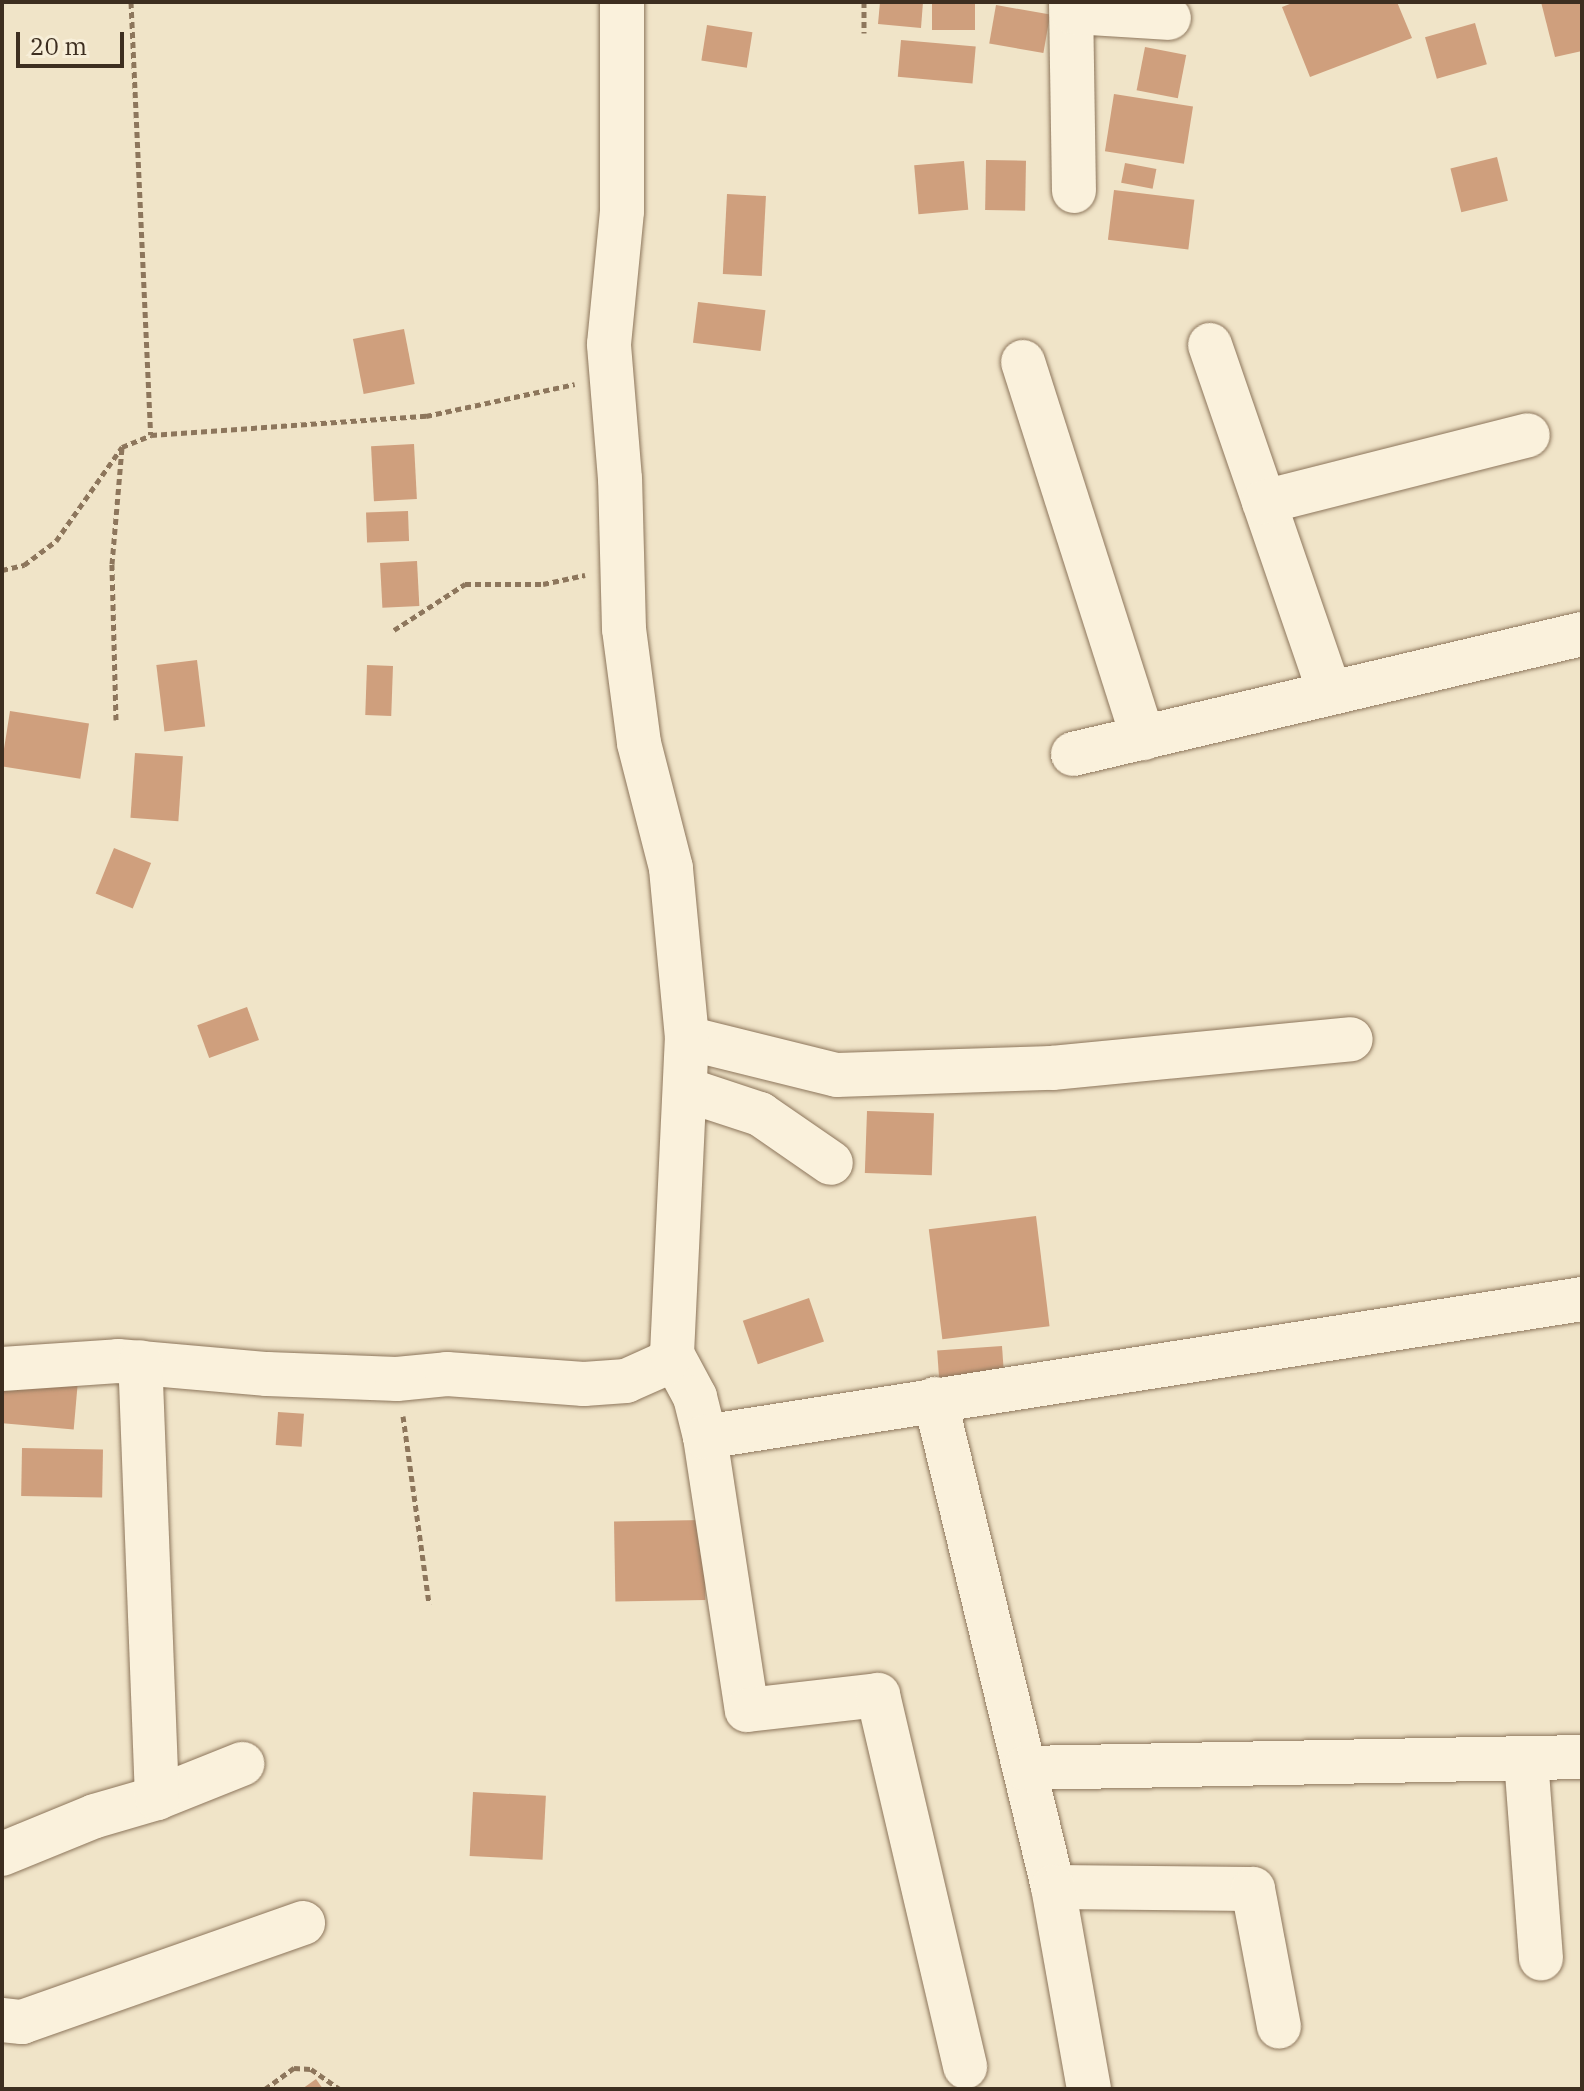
<!DOCTYPE html>
<style>
body{margin:0}
#map{position:relative;width:1584px;height:2091px;overflow:hidden;background:#f0e4c8;font-family:"IBM Plex Serif",serif}
div>[style]{position:absolute}
.building>*{inset:0;background:#cf9f7d;transform-origin:0 0}
.path>*{height:5px;margin-top:-2.5px;transform-origin:0;background:repeating-linear-gradient(90deg,#8d765c 0 6px,transparent 0 10px)}
.roads{filter:drop-shadow(0 0 2px #8d765c) drop-shadow(0 0 2px #8d765c)}
.minor>*{height:44px;margin:-22px;padding:0 22px;transform-origin:22px;border-radius:22px;background:#faf1dc}
span{translate:-50% -50%;white-space:nowrap;text-align:center;line-height:1.15;-webkit-text-stroke:6px #f7eed8;paint-order:stroke}
.frame{position:absolute;inset:0;border:4px solid #3d2e20;pointer-events:none}
.scale{position:absolute;left:16px;top:32px;width:108px;height:36px;box-sizing:border-box;border:4px solid #3d2e20;border-top:0;padding-left:10px;font-size:24px;line-height:28px;white-space:nowrap;color:#3d2e20;-webkit-text-stroke:6px #f7eed8;paint-order:stroke}
</style>
<div id="map">
<div class="building">
<i style="clip-path:polygon(880px 2px,923px 2px,921px 28px,878px 24px)"></i>
<i style="left:932px;top:2px;width:43px;height:28px"></i>
<i style="clip-path:polygon(1295px 2px,1397px 2px,1412px 38px,1310px 77px,1282px 7px)"></i>
<i style="clip-path:polygon(1541px 2px,1582px 2px,1582px 51px,1555px 57px)"></i>
<i style="left:996px;top:5px;width:55px;height:39px;rotate:10deg"></i>
<i style="left:1475px;top:23px;width:43px;height:52px;rotate:74deg"></i>
<i style="left:707px;top:25px;width:46px;height:36px;rotate:9deg"></i>
<i style="left:901px;top:40px;width:75px;height:37px;rotate:5deg"></i>
<i style="left:1145px;top:47px;width:42px;height:44px;rotate:11deg"></i>
<i style="left:1114px;top:94px;width:80px;height:58px;rotate:9deg"></i>
<i style="left:1497px;top:157px;width:45px;height:48px;rotate:76deg"></i>
<i style="left:986px;top:160px;width:40px;height:50px;rotate:1deg"></i>
<i style="left:964px;top:161px;width:49px;height:50px;rotate:85deg"></i>
<i style="left:1125px;top:163px;width:32px;height:20px;rotate:11deg"></i>
<i style="left:1114px;top:190px;width:81px;height:50px;rotate:7deg"></i>
<i style="left:727px;top:194px;width:39px;height:80px;rotate:3deg"></i>
<i style="left:698px;top:302px;width:68px;height:41px;rotate:7deg"></i>
<i style="left:404px;top:329px;width:56px;height:52px;rotate:79deg"></i>
<i style="left:414px;top:444px;width:55px;height:43px;rotate:87deg"></i>
<i style="left:408px;top:511px;width:30px;height:42px;rotate:88deg"></i>
<i style="left:417px;top:561px;width:45px;height:37px;rotate:87deg"></i>
<i style="left:197px;top:660px;width:67px;height:41px;rotate:83deg"></i>
<i style="left:367px;top:665px;width:26px;height:50px;rotate:2deg"></i>
<i style="left:10px;top:711px;width:80px;height:56px;rotate:9deg"></i>
<i style="left:135px;top:753px;width:48px;height:65px;rotate:4deg"></i>
<i style="left:114px;top:848px;width:40px;height:49px;rotate:22deg"></i>
<i style="left:247px;top:1007px;width:35px;height:53px;rotate:70deg"></i>
<i style="left:867px;top:1111px;width:67px;height:62px;rotate:2deg"></i>
<i style="left:1036px;top:1216px;width:111px;height:108px;rotate:83deg"></i>
<i style="left:809px;top:1298px;width:46px;height:70px;rotate:71deg"></i>
<i style="left:1002px;top:1346px;width:39px;height:65px;rotate:86deg"></i>
<i style="left:2px;top:1377px;width:76px;height:46px;rotate:5deg"></i>
<i style="left:278px;top:1412px;width:26px;height:33px;rotate:4deg"></i>
<i style="left:22px;top:1448px;width:81px;height:48px;rotate:1deg"></i>
<i style="left:704px;top:1520px;width:80px;height:90px;rotate:89deg"></i>
<i style="left:473px;top:1792px;width:73px;height:64px;rotate:3deg"></i>
<i style="clip-path:polygon(316px 2079px,323px 2089px,302px 2089px)"></i>
</div>
<div class="path">
<i style="left:131px;top:2px;width:433px;rotate:87.4deg"></i>
<i style="left:864px;top:2px;width:31px;rotate:90deg"></i>
<i style="left:2px;top:570px;width:23px;rotate:-13deg"></i>
<i style="left:24px;top:565px;width:40px;rotate:-37deg"></i>
<i style="left:56px;top:541px;width:115px;rotate:-54.9deg"></i>
<i style="left:122px;top:447px;width:31px;rotate:-22deg"></i>
<i style="left:151px;top:435px;width:276px;rotate:-4deg"></i>
<i style="left:426px;top:416px;width:152px;rotate:-12.1deg"></i>
<i style="left:394px;top:630px;width:85px;rotate:-32.9deg"></i>
<i style="left:465px;top:584px;width:78px"></i>
<i style="left:543px;top:584px;width:43px;rotate:-12.1deg"></i>
<i style="left:116px;top:720px;width:156px;rotate:-91.5deg"></i>
<i style="left:112px;top:564px;width:116px;rotate:-85.1deg"></i>
<i style="left:403px;top:1416px;width:190px;rotate:82.1deg"></i>
<i style="left:265px;top:2089px;width:36px;rotate:-36deg"></i>
<i style="left:294px;top:2068px;width:17px;rotate:3deg"></i>
<i style="left:311px;top:2069px;width:35px;rotate:35deg"></i>
</div>
<div class="roads">
<div class="minor">
<i style="left:1071px;top:2px;width:189px;rotate:89.1deg"></i>
<i style="left:1072px;top:12px;width:97px;rotate:3.5deg"></i>
<i style="left:1210px;top:345px;width:368px;rotate:71deg"></i>
<i style="left:1023px;top:362px;width:395px;rotate:72.3deg"></i>
<i style="left:1264px;top:502px;width:272px;rotate:-14.2deg"></i>
<i style="left:1073px;top:754px;width:523px;rotate:-13.27deg"></i>
<i style="left:687px;top:1038px;width:154px;rotate:13.9deg"></i>
<i style="left:837px;top:1075px;width:215px;rotate:-1.9deg"></i>
<i style="left:1052px;top:1068px;width:300px;rotate:-5.5deg"></i>
<i style="left:687px;top:1090px;width:77px;rotate:18.2deg"></i>
<i style="left:760px;top:1114px;width:86px;rotate:34.6deg"></i>
<i style="left:672px;top:1354px;width:49px;rotate:61.9deg"></i>
<i style="left:695px;top:1397px;width:41px;rotate:76deg"></i>
<i style="left:705px;top:1437px;width:276px;rotate:81.3deg"></i>
<i style="left:747px;top:1710px;width:132px;rotate:-6.5deg"></i>
<i style="left:878px;top:1695px;width:382px;rotate:76.8deg"></i>
<i style="left:2px;top:1369px;width:116px;rotate:-3.9deg"></i>
<i style="left:118px;top:1361px;width:150px;rotate:5deg"></i>
<i style="left:267px;top:1374px;width:130px;rotate:2.2deg"></i>
<i style="left:397px;top:1379px;width:50px;rotate:-5.7deg"></i>
<i style="left:447px;top:1374px;width:137px;rotate:4.2deg"></i>
<i style="left:584px;top:1384px;width:42px;rotate:-4.1deg"></i>
<i style="left:626px;top:1381px;width:42px;rotate:-24.1deg"></i>
<i style="left:664px;top:1364px;width:13px;rotate:-51deg"></i>
<i style="left:672px;top:1354px;width:316px;rotate:-87.3deg"></i>
<i style="left:687px;top:1038px;width:171px;rotate:-95.4deg"></i>
<i style="left:671px;top:868px;width:129px;rotate:-104.4deg"></i>
<i style="left:639px;top:743px;width:115px;rotate:-97.5deg"></i>
<i style="left:624px;top:629px;width:150px;rotate:-91.5deg"></i>
<i style="left:620px;top:479px;width:135px;rotate:-94.7deg"></i>
<i style="left:609px;top:344px;width:134px;rotate:-84.4deg"></i>
<i style="left:622px;top:211px;width:209px;rotate:-90deg"></i>
<i style="left:935px;top:1399px;width:502px;rotate:76.41deg"></i>
<i style="left:1053px;top:1887px;width:200px;rotate:0.6deg"></i>
<i style="left:1253px;top:1889px;width:140px;rotate:79.3deg"></i>
<i style="left:705px;top:1437px;width:888px;rotate:-8.94deg"></i>
<i style="left:1526px;top:1759px;width:200px;rotate:85.7deg"></i>
<i style="left:1025px;top:1768px;width:557px;rotate:-1.13deg"></i>
<i style="left:157px;top:1798px;width:92px;rotate:-21.8deg"></i>
<i style="left:2px;top:1854px;width:100px;rotate:-22.2deg"></i>
<i style="left:95px;top:1816px;width:65px;rotate:-16.2deg"></i>
<i style="left:157px;top:1798px;width:436px;rotate:-92.2deg"></i>
<i style="left:1053px;top:1887px;width:205px;rotate:79.9deg"></i>
<i style="left:2px;top:2020px;width:20px;rotate:6deg"></i>
<i style="left:22px;top:2022px;width:298px;rotate:-19.4deg"></i>
</div>
</div>
<div class="frame"></div>
<div class="scale">20 m</div>
</div>
